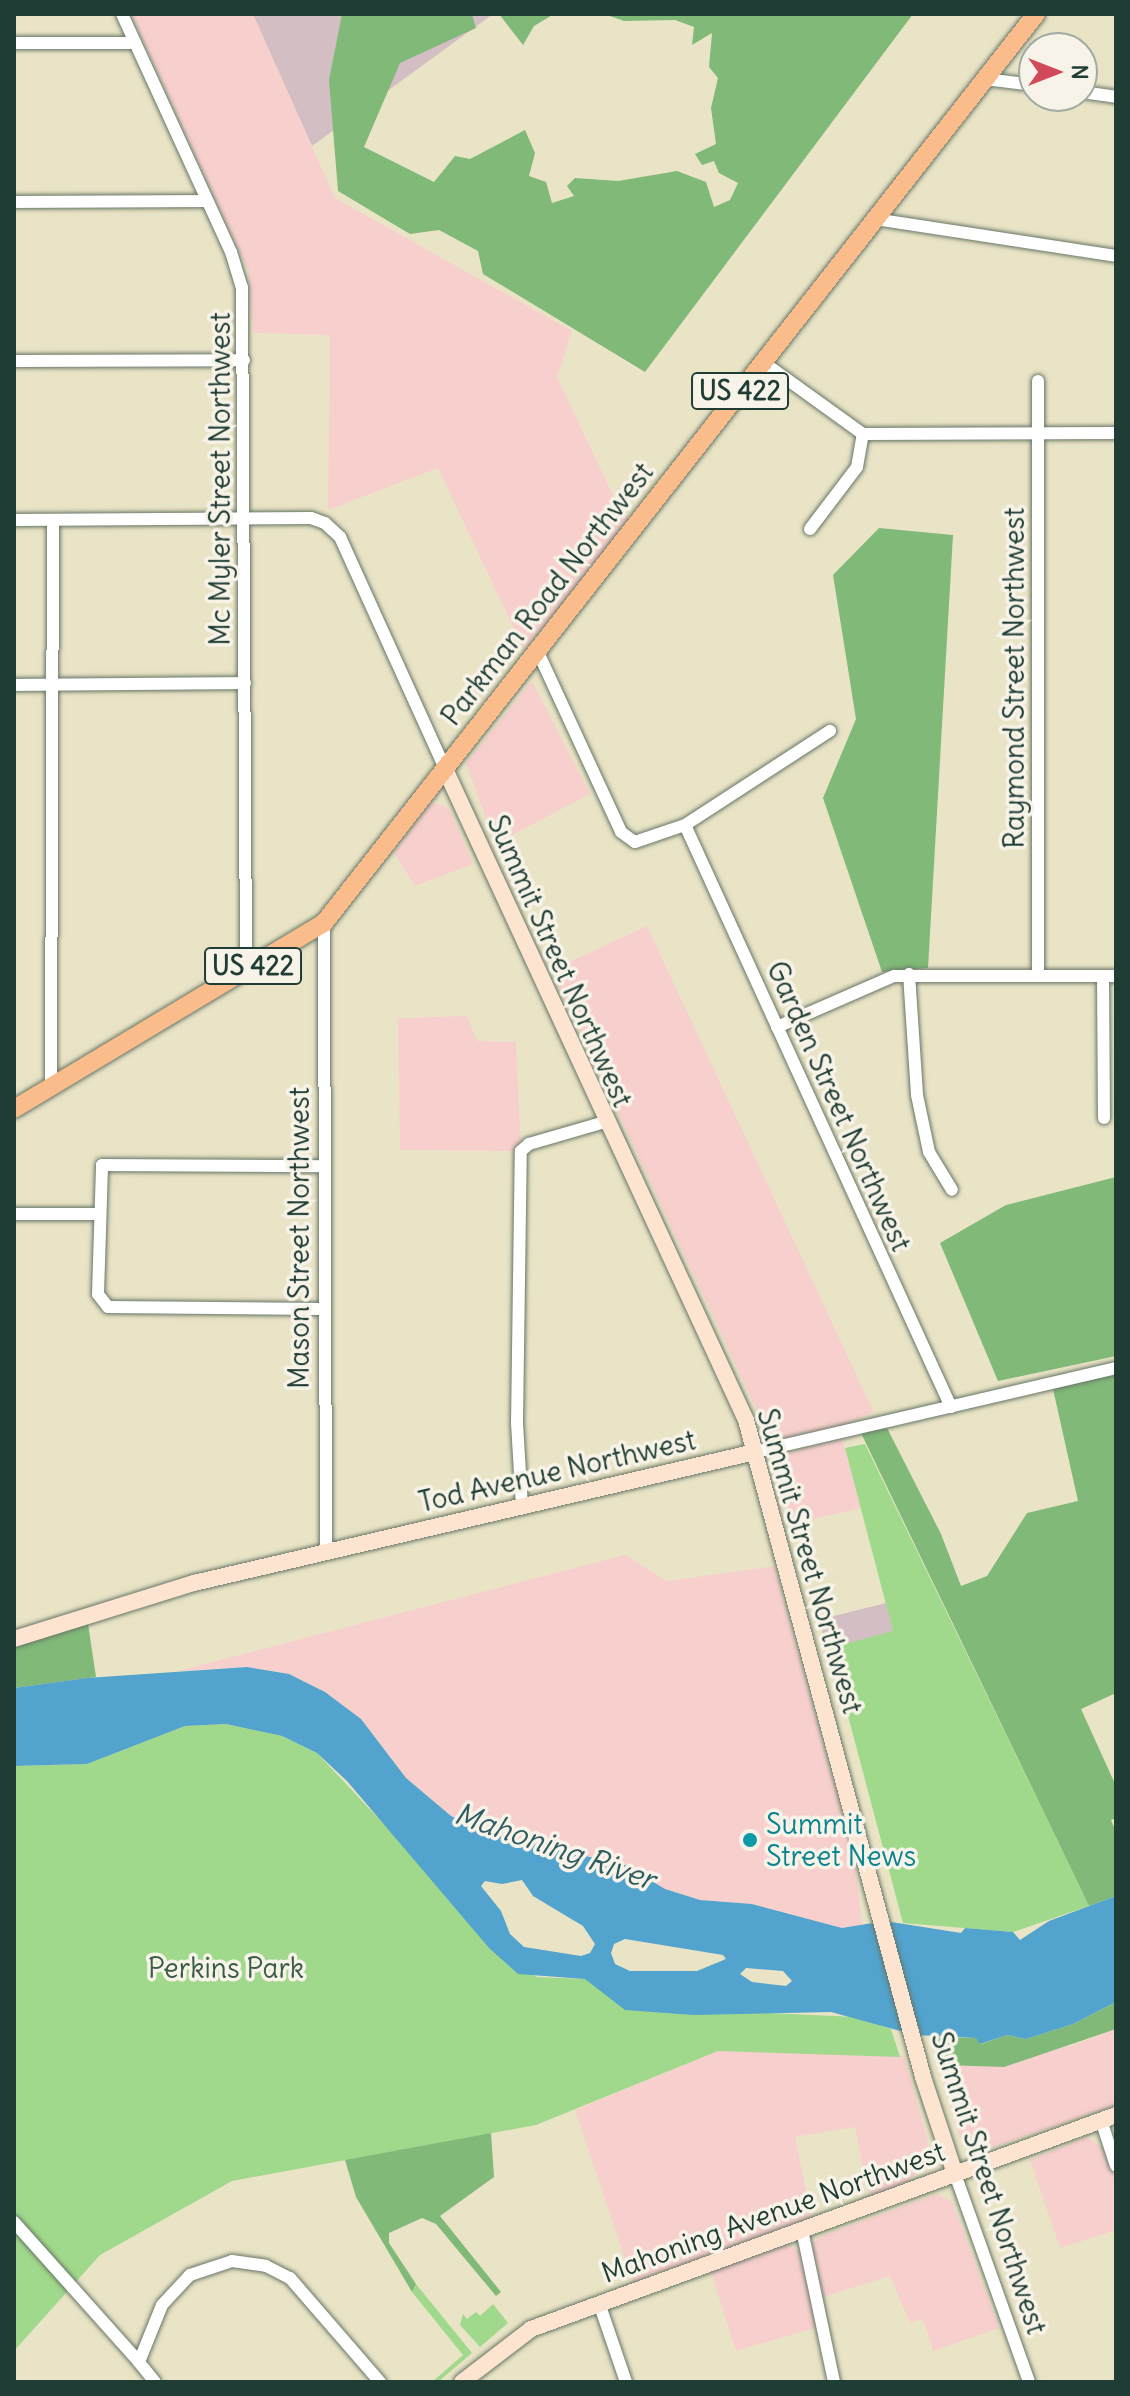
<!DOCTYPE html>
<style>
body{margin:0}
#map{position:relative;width:1130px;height:2396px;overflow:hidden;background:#eae4c6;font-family:Delius,sans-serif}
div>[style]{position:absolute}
.built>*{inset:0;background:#f7d0cd;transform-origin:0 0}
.industrial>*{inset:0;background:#d2bec3;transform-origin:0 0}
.green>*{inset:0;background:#a1d98c}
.forest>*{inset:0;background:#80b978}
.water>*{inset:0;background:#52a3cd}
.roads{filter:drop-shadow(0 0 2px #667767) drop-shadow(0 0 2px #667767)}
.minor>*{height:12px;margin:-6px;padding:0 6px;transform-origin:6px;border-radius:6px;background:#fff}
.secondary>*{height:16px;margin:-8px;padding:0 8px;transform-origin:8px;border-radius:8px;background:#fde4d0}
.primary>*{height:18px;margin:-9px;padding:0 9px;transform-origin:9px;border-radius:9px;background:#f9bc8a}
.dots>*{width:22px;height:22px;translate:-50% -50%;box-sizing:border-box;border:4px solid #f7f3e8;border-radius:50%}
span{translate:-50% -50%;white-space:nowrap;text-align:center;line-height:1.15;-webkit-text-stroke:7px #f7f3e8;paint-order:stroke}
.shield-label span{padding:2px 6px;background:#f7f3e8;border:2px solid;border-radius:6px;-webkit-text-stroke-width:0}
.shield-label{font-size:26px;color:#1f3d34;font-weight:700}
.street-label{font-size:28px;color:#1f3d34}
.culture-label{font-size:28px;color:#0d838f}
.left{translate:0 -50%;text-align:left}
.park-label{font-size:28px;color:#395c46}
.water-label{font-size:30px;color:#2e5c62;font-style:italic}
.frame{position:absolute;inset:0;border:16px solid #1f3d34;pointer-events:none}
.north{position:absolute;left:1018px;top:32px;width:80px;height:80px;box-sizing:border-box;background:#f7f3e8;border:2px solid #a1aaa0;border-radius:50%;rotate:90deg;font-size:22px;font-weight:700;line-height:32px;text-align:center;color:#1f3d34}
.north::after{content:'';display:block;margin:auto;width:28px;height:36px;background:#d1495b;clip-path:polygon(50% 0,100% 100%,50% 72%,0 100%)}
</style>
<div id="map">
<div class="built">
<i style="clip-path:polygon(131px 14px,253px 14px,335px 198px,572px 331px,557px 377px,622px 514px,630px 519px,524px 650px,438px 468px,328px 510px,330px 335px,253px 333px,248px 271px)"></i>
<i style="clip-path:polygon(532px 681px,590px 794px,495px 844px,466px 763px)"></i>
<i style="clip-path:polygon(436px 803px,449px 809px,473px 864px,415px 886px,394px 853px,428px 806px)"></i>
<i style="left:647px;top:926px;width:536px;height:105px;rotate:65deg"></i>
<i style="clip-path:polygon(467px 1016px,477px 1041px,516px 1042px,521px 1151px,400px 1150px,398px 1018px)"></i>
<i style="clip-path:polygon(842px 1438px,861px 1508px,791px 1524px,777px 1468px,779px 1455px)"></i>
<i style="clip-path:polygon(625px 1555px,667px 1581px,774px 1566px,854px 1857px,862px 1926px,842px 1928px,752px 1904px,700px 1900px,665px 1889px,625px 1865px,494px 1835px,451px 1816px,406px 1778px,361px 1719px,325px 1692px,289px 1674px,247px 1667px,178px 1671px)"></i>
<i style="clip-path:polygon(1116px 2029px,1116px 2105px,979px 2152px,962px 2145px,939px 2066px,1071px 2046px)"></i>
<i style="clip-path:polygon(718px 2051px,904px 2056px,928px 2142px,926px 2161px,908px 2183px,869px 2197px,855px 2127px,795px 2137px,812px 2218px,633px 2283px,575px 2110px)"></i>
<i style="clip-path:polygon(1086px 2137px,1104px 2148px,1116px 2179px,1116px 2230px,1060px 2248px,1030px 2160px)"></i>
<i style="clip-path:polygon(937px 2194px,952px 2201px,999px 2328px,933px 2351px,923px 2319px,910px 2323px,890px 2276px,823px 2297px,812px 2246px,818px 2237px)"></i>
<i style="clip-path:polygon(786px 2243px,801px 2253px,818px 2327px,736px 2351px,710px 2270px)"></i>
</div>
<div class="industrial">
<i style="clip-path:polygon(253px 14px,493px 14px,312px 146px)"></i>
<i style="left:886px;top:1603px;width:30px;height:69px;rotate:76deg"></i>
</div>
<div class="green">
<i style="clip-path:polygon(865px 1444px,1089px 1906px,1013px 1932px,903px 1923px,830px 1648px,893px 1631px,845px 1448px)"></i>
<i style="clip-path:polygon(226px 1724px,282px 1736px,317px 1753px,427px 1870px,489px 1948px,537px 1977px,585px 1979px,747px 2012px,857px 2017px,891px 2029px,900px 2057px,718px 2051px,536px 2125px,232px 2181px,100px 2255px,14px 2351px,14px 1766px,87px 1764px,185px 1726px)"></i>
<i style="clip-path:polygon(416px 2284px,472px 2353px,438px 2382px,432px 2382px,463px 2355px,412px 2292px)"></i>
<i style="clip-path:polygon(493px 2304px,508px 2323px,480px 2347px,460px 2325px,463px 2314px,467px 2319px,476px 2312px,480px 2316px)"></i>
</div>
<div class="forest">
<i style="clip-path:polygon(342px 14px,472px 14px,476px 28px,400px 63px,364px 147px,434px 182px,455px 156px,470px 159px,525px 130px,535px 153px,529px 176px,546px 182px,552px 203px,574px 196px,567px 186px,575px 178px,618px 181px,677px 171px,706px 182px,714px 207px,730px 200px,738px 183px,719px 173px,714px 161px,702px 165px,695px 154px,716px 144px,711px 108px,718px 78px,709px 67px,712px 33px,692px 45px,694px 27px,675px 20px,624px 21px,604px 14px,913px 14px,645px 372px,483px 274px,478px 251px,439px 230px,410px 234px,338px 191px,329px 80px)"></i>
<i style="clip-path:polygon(499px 14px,554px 14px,534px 26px,523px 45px)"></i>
<i style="clip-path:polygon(879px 528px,953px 535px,928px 968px,882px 972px,823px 798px,856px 719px,833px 575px)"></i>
<i style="clip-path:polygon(1116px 1177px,1116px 1356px,998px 1381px,940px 1243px,1006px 1205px)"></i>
<i style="clip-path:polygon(1116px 1374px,1116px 1693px,1081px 1709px,1116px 1786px,1116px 1818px,1111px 1820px,1116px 1832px,1116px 1896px,1089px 1906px,861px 1433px,887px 1428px,941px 1534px,961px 1586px,987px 1576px,1027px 1513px,1078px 1501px,1053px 1389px)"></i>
<i style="clip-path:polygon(88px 1624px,96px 1677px,14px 1688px,14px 1647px)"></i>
<i style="clip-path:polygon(1116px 2002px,1116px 2029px,1004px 2067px,945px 2065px,937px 2037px,976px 2038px,981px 2044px,1007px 2035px,1026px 2039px,1073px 2024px)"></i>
<i style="clip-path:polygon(491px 2133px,494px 2177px,440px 2216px,501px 2292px,496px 2296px,436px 2224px,422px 2218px,389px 2233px,389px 2243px,416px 2284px,412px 2292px,356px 2197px,345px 2160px)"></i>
</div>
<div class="water">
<i style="clip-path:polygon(evenodd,247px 1667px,289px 1674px,325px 1692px,361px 1719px,406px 1778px,451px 1816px,494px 1835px,625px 1865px,665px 1889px,700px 1900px,752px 1904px,842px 1928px,885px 1921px,961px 1933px,965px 1928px,1013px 1932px,1020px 1940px,1049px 1921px,1116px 1896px,1116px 2002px,1073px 2024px,1026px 2039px,1007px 2035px,980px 2044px,976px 2038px,915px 2035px,831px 2012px,694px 2015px,625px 2010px,585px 1979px,518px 1974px,489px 1948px,347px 1781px,317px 1753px,282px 1736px,226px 1724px,185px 1726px,87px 1764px,14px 1766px,14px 1688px,87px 1678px,247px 1667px,522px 1880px,533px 1896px,583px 1926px,595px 1944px,590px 1953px,581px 1956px,524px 1947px,510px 1934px,501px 1911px,481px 1886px,485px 1881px,502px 1884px,522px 1880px,247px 1667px,625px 1939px,723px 1955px,726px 1959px,697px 1971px,630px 1971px,615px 1964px,611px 1953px,614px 1944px,625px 1939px,247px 1667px,746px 1968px,783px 1971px,792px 1981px,786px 1986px,752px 1982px,740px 1974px,746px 1968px)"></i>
</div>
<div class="roads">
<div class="minor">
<i style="left:122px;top:14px;width:262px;rotate:65.4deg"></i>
<i style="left:231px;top:252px;width:37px;rotate:73deg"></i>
<i style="left:242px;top:287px;width:683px;rotate:89.66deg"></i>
<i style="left:14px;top:43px;width:121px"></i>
<i style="left:985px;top:79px;width:49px;rotate:7deg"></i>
<i style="left:1082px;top:92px;width:34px;rotate:8deg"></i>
<i style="left:14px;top:202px;width:193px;rotate:-0.3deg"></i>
<i style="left:875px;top:219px;width:244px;rotate:8.7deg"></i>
<i style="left:14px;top:361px;width:230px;rotate:-0.2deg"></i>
<i style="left:763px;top:362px;width:123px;rotate:35.8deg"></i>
<i style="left:863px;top:434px;width:253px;rotate:-0.2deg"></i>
<i style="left:1038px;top:381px;width:594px;rotate:90deg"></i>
<i style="left:14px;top:520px;width:297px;rotate:-0.4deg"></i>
<i style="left:311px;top:518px;width:15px;rotate:20deg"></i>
<i style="left:325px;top:523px;width:21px;rotate:43deg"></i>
<i style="left:340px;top:537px;width:255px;rotate:65.6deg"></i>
<i style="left:810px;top:529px;width:78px;rotate:-52.8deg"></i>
<i style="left:857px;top:467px;width:34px;rotate:-80deg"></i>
<i style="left:537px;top:650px;width:200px;rotate:65.2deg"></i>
<i style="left:621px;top:832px;width:17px;rotate:36deg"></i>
<i style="left:635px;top:842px;width:53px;rotate:-18.8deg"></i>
<i style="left:685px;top:825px;width:173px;rotate:-33deg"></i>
<i style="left:14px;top:685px;width:231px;rotate:-0.5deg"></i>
<i style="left:685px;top:825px;width:640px;rotate:65.44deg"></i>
<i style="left:324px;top:923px;width:629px;rotate:89.82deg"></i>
<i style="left:909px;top:974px;width:121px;rotate:86.2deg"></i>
<i style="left:917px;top:1095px;width:58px;rotate:78.1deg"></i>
<i style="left:929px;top:1152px;width:44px;rotate:58.8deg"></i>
<i style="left:1103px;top:976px;width:142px;rotate:89.6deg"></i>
<i style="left:777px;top:1027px;width:128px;rotate:-23.6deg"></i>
<i style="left:894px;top:976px;width:222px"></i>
<i style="left:51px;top:1087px;width:567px;rotate:-89.8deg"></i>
<i style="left:14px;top:1214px;width:85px"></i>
<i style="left:323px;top:1309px;width:215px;rotate:-179.5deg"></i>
<i style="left:108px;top:1307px;width:16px;rotate:-128deg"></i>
<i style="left:98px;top:1294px;width:129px;rotate:-88.2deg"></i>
<i style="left:102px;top:1165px;width:222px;rotate:0.3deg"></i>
<i style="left:755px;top:1452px;width:371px;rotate:-13.1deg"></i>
<i style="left:522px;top:1507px;width:84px;rotate:-93.4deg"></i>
<i style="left:517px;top:1423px;width:272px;rotate:-89.2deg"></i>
<i style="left:521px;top:1151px;width:11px;rotate:-41deg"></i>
<i style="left:529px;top:1144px;width:79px;rotate:-16.1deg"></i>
<i style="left:1101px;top:2120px;width:48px;rotate:71.9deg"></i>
<i style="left:955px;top:2174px;width:221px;rotate:70.4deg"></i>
<i style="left:14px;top:2222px;width:188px;rotate:48.2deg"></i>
<i style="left:802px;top:2230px;width:155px;rotate:78.1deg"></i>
<i style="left:599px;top:2303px;width:83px;rotate:71.1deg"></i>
<i style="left:155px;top:2382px;width:26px;rotate:-129deg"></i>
<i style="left:139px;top:2362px;width:61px;rotate:-68deg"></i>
<i style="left:162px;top:2305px;width:41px;rotate:-47deg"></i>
<i style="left:190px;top:2275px;width:44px;rotate:-18.4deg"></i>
<i style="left:232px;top:2261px;width:34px;rotate:8deg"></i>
<i style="left:266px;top:2266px;width:27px;rotate:27deg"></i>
<i style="left:290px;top:2278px;width:138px;rotate:49.1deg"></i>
</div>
<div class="secondary">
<i style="left:445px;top:769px;width:717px;rotate:65.19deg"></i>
<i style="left:746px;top:1420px;width:680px;rotate:74.92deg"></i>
<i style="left:923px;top:2077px;width:102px;rotate:71.7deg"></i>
<i style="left:14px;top:1639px;width:189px;rotate:-17.3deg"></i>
<i style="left:194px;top:1583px;width:576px;rotate:-13.14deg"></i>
<i style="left:462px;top:2382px;width:87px;rotate:-37.5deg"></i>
<i style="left:531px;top:2329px;width:623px;rotate:-20.09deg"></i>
</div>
<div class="primary">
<i style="left:14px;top:1109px;width:362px;rotate:-31deg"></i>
<i style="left:324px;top:923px;width:1155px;rotate:-51.93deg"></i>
</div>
</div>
<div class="dots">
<i style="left:750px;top:1840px;background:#0f9aa8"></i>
</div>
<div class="shield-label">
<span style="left:740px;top:391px">US 422</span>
<span style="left:253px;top:966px">US 422</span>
</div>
<div class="street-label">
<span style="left:220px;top:479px;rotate:-90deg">Mc Myler Street Northwest</span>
<span style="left:547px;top:594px;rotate:-52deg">Parkman Road Northwest</span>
<span style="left:1014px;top:678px;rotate:-90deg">Raymond Street Northwest</span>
<span style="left:560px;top:961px;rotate:66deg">Summit Street Northwest</span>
<span style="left:839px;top:1106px;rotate:66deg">Garden Street Northwest</span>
<span style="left:299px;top:1238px;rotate:-90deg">Mason Street Northwest</span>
<span style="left:557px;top:1471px;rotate:-13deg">Tod Avenue Northwest</span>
<span style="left:810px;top:1561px;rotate:74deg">Summit Street Northwest</span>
<span style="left:989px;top:2183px;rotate:72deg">Summit Street Northwest</span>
<span style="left:773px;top:2212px;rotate:-20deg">Mahoning Avenue Northwest</span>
</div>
<div class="culture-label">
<span class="left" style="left:766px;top:1840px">Summit<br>Street News</span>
</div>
<div class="park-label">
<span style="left:226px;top:1968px">Perkins Park</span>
</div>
<div class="water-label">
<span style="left:555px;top:1846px;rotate:19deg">Mahoning River</span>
</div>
<div class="frame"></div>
<div class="north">N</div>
</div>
